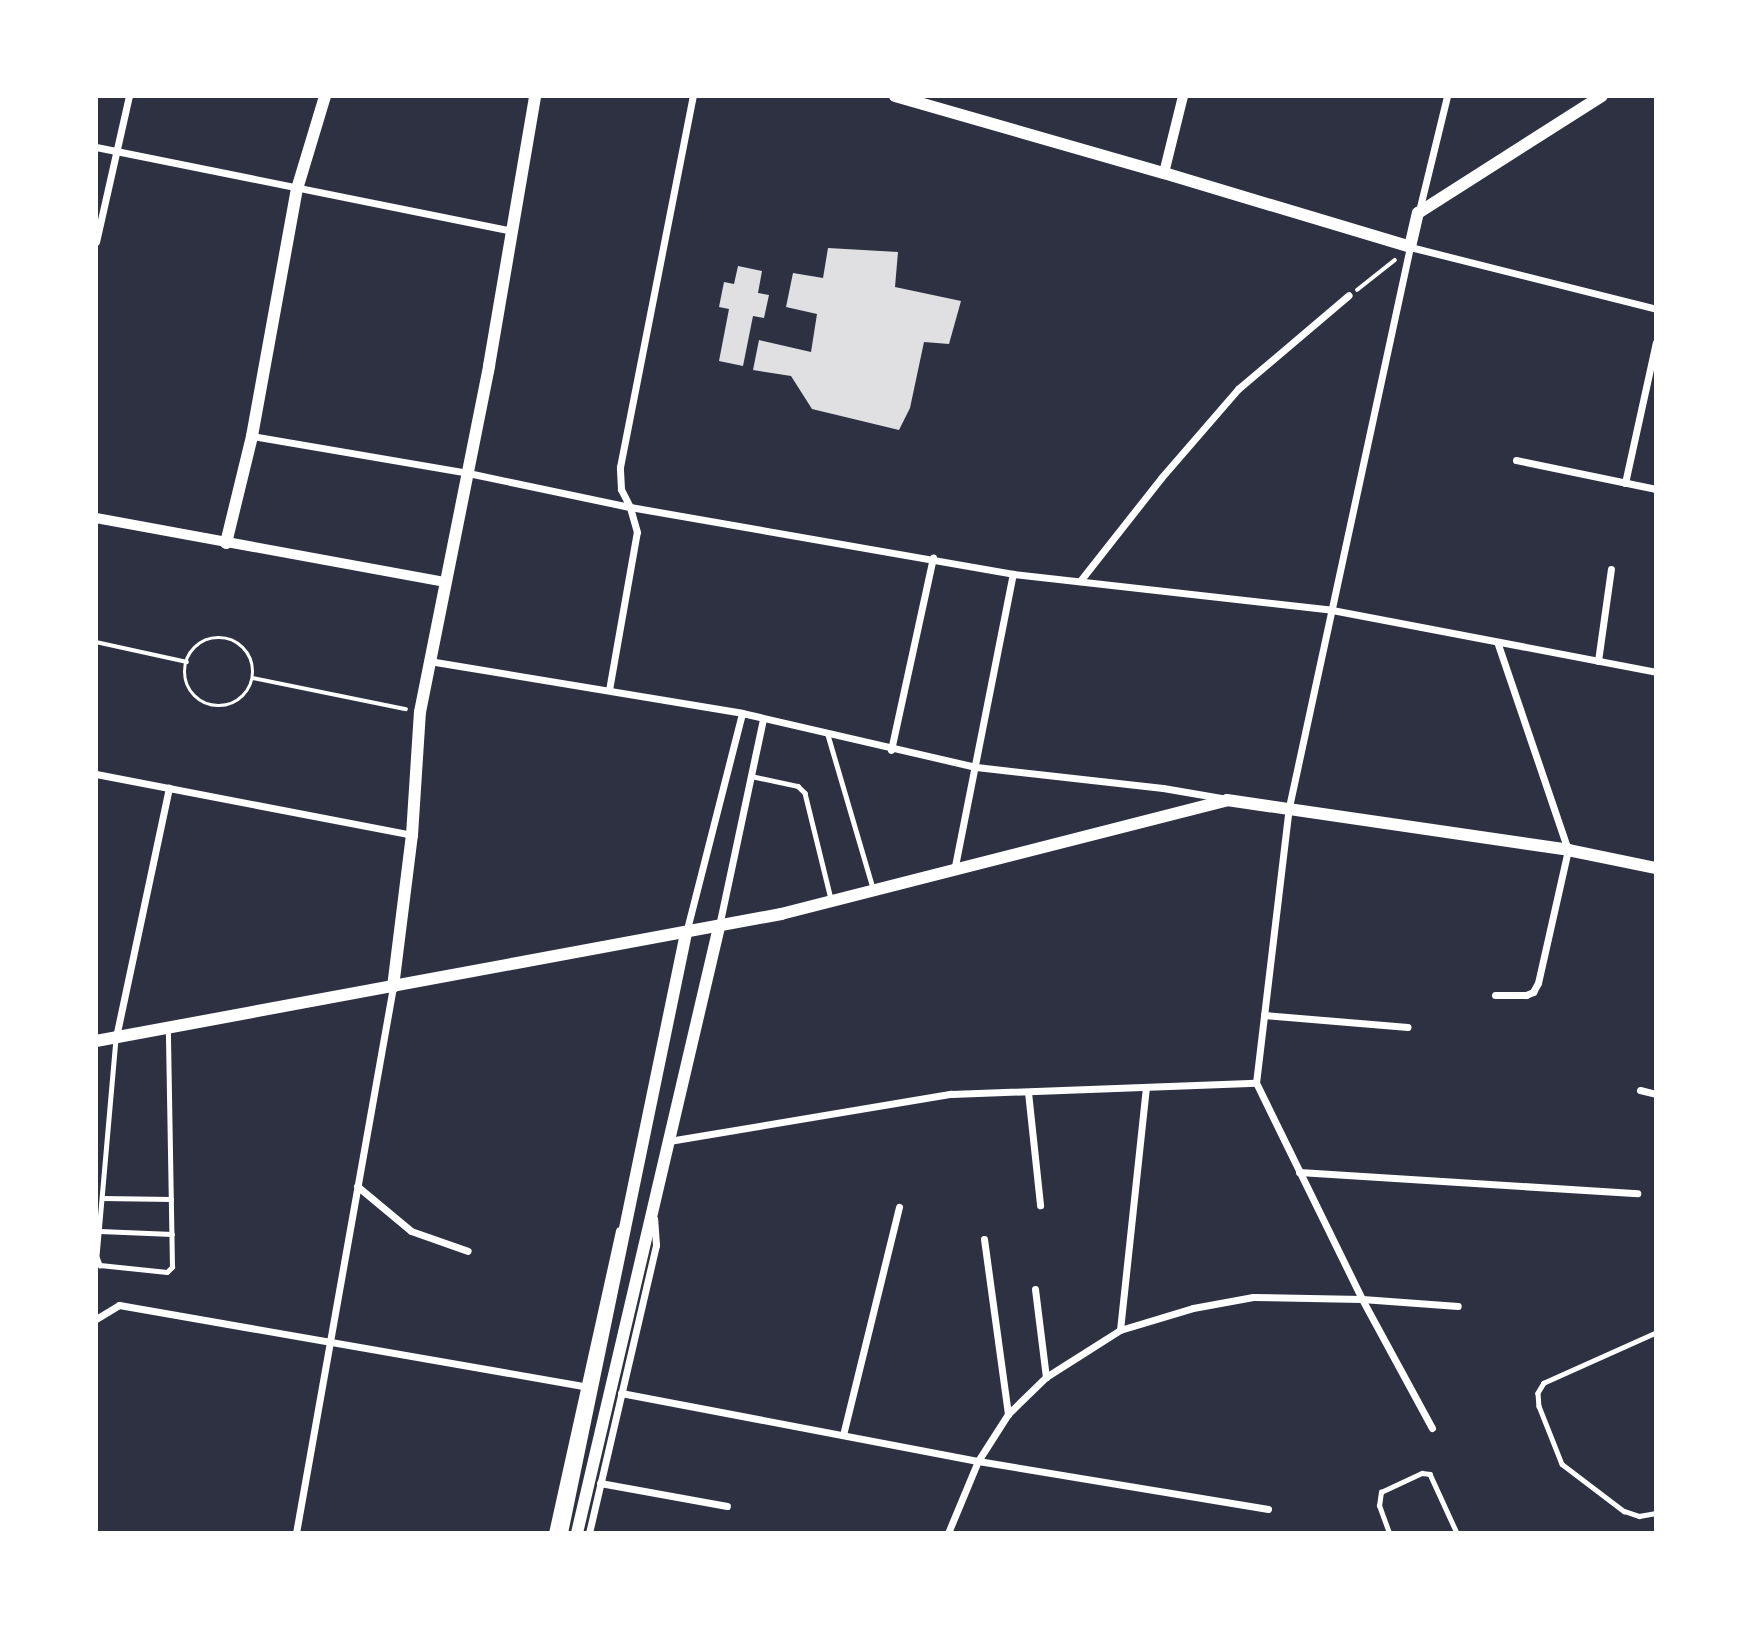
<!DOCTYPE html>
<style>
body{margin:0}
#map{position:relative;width:1752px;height:1629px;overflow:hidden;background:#2d3142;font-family:Karla,sans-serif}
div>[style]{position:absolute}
.building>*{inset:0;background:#e0e0e3}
.path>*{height:3.5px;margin:-1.75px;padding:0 1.75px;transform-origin:1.75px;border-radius:1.75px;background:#fff}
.path>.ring{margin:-1.75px;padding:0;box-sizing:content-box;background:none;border:3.5px solid #fff;border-radius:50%}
.service>*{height:4.5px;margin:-2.25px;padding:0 2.25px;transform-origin:2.25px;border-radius:2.25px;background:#fff}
.minor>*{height:7px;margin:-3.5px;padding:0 3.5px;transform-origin:3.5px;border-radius:3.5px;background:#fff}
.tertiary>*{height:10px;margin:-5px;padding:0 5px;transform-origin:5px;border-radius:5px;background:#fff}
.secondary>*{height:12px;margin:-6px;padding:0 6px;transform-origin:6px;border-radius:6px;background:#fff}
span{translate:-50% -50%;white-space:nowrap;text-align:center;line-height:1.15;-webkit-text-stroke:7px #fff;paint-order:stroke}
.frame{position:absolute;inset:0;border:98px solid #fff;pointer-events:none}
</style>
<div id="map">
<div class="building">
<i style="clip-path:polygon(828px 248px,898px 252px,895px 287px,961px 301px,949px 344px,924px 342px,910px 408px,899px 430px,812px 409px,791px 376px,753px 370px,759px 340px,811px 352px,817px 314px,786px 307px,793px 273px,823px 278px)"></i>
<i style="clip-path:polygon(738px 266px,762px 271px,758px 293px,769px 295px,764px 318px,753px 316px,743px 366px,719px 361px,729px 309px,719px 307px,724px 282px,734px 284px)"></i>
</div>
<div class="path">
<i style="left:1357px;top:290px;width:48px;rotate:-38.3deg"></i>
<i class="ring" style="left:185px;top:638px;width:64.5px;height:64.5px"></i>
<i style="left:96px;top:642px;width:93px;rotate:12.4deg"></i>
<i style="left:253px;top:678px;width:156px;rotate:11.5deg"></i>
</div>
<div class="service">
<i style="left:828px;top:735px;width:159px;rotate:73.6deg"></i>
<i style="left:751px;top:776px;width:48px;rotate:12deg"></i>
<i style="left:798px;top:786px;width:10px;rotate:45deg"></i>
<i style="left:805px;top:793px;width:109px;rotate:76.2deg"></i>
<i style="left:116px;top:1039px;width:219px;rotate:95deg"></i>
<i style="left:97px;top:1257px;width:9px;rotate:69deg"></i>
<i style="left:100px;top:1265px;width:67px;rotate:6deg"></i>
<i style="left:167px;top:1272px;width:7px;rotate:-45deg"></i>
<i style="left:172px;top:1267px;width:239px;rotate:-91deg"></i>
<i style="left:102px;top:1198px;width:69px;rotate:0.8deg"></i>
<i style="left:100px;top:1231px;width:72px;rotate:2.4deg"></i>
<i style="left:1656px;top:1333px;width:123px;rotate:155.9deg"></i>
<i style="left:1544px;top:1383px;width:12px;rotate:121deg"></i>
<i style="left:1538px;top:1393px;width:13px;rotate:86deg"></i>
<i style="left:1539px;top:1406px;width:62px;rotate:68.4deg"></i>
<i style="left:1562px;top:1464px;width:78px;rotate:37.2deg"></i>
<i style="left:1624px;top:1511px;width:16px;rotate:18deg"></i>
<i style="left:1639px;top:1516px;width:17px;rotate:-10deg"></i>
<i style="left:1389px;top:1533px;width:29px;rotate:-110deg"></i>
<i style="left:1379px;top:1506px;width:14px;rotate:-82deg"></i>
<i style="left:1381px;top:1492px;width:45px;rotate:-24.9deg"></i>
<i style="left:1422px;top:1473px;width:8px;rotate:7deg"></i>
<i style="left:1430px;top:1474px;width:65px;rotate:65.4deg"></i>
</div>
<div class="minor">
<i style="left:96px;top:147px;width:423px;rotate:11.4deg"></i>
<i style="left:1419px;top:211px;width:118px;rotate:-76.3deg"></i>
<i style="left:96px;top:242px;width:150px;rotate:-77.3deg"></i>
<i style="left:252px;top:436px;width:219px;rotate:9.7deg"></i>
<i style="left:468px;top:473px;width:166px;rotate:11.9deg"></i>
<i style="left:630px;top:507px;width:389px;rotate:9.9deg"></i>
<i style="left:1013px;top:574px;width:321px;rotate:6.4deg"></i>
<i style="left:1332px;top:610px;width:330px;rotate:10.8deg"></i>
<i style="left:1516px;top:460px;width:143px;rotate:11.7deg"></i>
<i style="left:1625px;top:483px;width:144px;rotate:-77.6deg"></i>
<i style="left:1080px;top:581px;width:131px;rotate:-51.8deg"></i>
<i style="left:1161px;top:478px;width:118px;rotate:-49.1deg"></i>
<i style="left:1238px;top:389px;width:145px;rotate:-40.3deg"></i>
<i style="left:429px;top:661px;width:317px;rotate:9.4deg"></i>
<i style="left:742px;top:713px;width:240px;rotate:13deg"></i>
<i style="left:976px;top:767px;width:188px;rotate:6.4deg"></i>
<i style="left:1163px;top:788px;width:59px;rotate:9.8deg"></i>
<i style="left:1598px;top:661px;width:93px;rotate:-82deg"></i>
<i style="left:609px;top:690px;width:160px;rotate:-80deg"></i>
<i style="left:637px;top:532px;width:26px;rotate:-106deg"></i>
<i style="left:630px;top:507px;width:20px;rotate:-117deg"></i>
<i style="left:621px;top:489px;width:22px;rotate:-93deg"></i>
<i style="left:620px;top:467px;width:378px;rotate:-78.9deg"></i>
<i style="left:891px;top:750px;width:197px;rotate:-77.7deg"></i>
<i style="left:96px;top:774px;width:322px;rotate:10.9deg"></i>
<i style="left:954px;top:871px;width:303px;rotate:-78.8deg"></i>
<i style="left:719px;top:926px;width:212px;rotate:-78deg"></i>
<i style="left:686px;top:933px;width:227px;rotate:-75.7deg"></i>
<i style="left:1495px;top:995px;width:31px"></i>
<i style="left:1526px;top:995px;width:8px;rotate:-23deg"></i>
<i style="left:1533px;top:992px;width:10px;rotate:-61deg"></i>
<i style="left:1538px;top:983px;width:136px;rotate:-77.3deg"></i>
<i style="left:1568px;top:850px;width:218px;rotate:-108.8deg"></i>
<i style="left:1264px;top:1015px;width:144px;rotate:4.8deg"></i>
<i style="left:116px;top:1037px;width:255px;rotate:-78deg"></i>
<i style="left:1640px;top:1090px;width:16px;rotate:14deg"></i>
<i style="left:1028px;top:1092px;width:114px;rotate:83.9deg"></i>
<i style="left:669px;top:1141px;width:286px;rotate:-9.5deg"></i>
<i style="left:951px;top:1094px;width:305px;rotate:-2.1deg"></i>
<i style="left:1299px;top:1172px;width:339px;rotate:3.6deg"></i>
<i style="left:357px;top:1186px;width:70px;rotate:39.8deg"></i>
<i style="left:411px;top:1231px;width:60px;rotate:19.3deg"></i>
<i style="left:984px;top:1239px;width:177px;rotate:82.2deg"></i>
<i style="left:1035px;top:1289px;width:89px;rotate:82.9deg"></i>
<i style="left:96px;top:1319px;width:27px;rotate:-31deg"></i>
<i style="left:119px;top:1305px;width:471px;rotate:9.9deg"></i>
<i style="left:1120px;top:1330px;width:243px;rotate:-83.9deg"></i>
<i style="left:621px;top:1393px;width:363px;rotate:10.8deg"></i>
<i style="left:978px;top:1461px;width:294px;rotate:9.4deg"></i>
<i style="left:1432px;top:1428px;width:147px;rotate:-118.5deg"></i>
<i style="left:1362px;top:1299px;width:241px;rotate:-116.1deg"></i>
<i style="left:1256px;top:1083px;width:278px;rotate:-83.2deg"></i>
<i style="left:1289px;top:807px;width:573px;rotate:-77.81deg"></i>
<i style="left:1410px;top:247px;width:254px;rotate:14.1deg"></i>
<i style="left:843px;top:1435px;width:235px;rotate:-76.2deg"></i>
<i style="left:600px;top:1483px;width:129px;rotate:10.3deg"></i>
<i style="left:296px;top:1533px;width:555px;rotate:-79.93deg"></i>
<i style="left:552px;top:1533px;width:310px;rotate:-77.5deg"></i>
<i style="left:589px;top:1533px;width:296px;rotate:-76.9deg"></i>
<i style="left:656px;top:1245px;width:26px;rotate:-94deg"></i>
<i style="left:948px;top:1533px;width:78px;rotate:-67.4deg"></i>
<i style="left:978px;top:1461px;width:56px;rotate:-57.4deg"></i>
<i style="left:1008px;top:1414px;width:53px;rotate:-44.2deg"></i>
<i style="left:1046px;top:1377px;width:88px;rotate:-32.4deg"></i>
<i style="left:1120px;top:1330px;width:76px;rotate:-16.8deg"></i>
<i style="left:1193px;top:1308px;width:61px;rotate:-10.4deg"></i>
<i style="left:1253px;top:1297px;width:109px;rotate:1.1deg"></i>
<i style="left:1362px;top:1299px;width:96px;rotate:4.2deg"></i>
</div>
<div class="tertiary">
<i style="left:1164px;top:173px;width:79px;rotate:-76.1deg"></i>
<i style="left:96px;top:518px;width:354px;rotate:10.4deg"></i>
</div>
<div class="secondary">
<i style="left:895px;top:96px;width:280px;rotate:16deg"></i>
<i style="left:1164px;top:173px;width:257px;rotate:16.7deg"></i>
<i style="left:1410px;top:247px;width:35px;rotate:-77deg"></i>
<i style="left:1418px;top:213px;width:218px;rotate:-32.5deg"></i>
<i style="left:226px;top:543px;width:110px;rotate:-76.3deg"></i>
<i style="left:252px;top:436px;width:251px;rotate:-79.7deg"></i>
<i style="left:297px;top:189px;width:97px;rotate:-73.2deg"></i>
<i style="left:393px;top:987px;width:153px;rotate:-82.9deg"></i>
<i style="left:412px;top:835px;width:123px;rotate:-86.3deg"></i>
<i style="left:420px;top:712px;width:353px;rotate:-78.7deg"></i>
<i style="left:489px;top:366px;width:274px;rotate:-80.3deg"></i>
<i style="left:96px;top:1041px;width:697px;rotate:-10.5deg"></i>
<i style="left:781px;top:914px;width:460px;rotate:-14.3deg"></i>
<i style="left:1227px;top:800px;width:345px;rotate:8.3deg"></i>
<i style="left:1568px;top:850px;width:90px;rotate:11.6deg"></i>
<i style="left:562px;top:1533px;width:613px;rotate:-78.32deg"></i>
<i style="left:577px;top:1533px;width:622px;rotate:-76.81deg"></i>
</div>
<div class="frame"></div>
</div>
